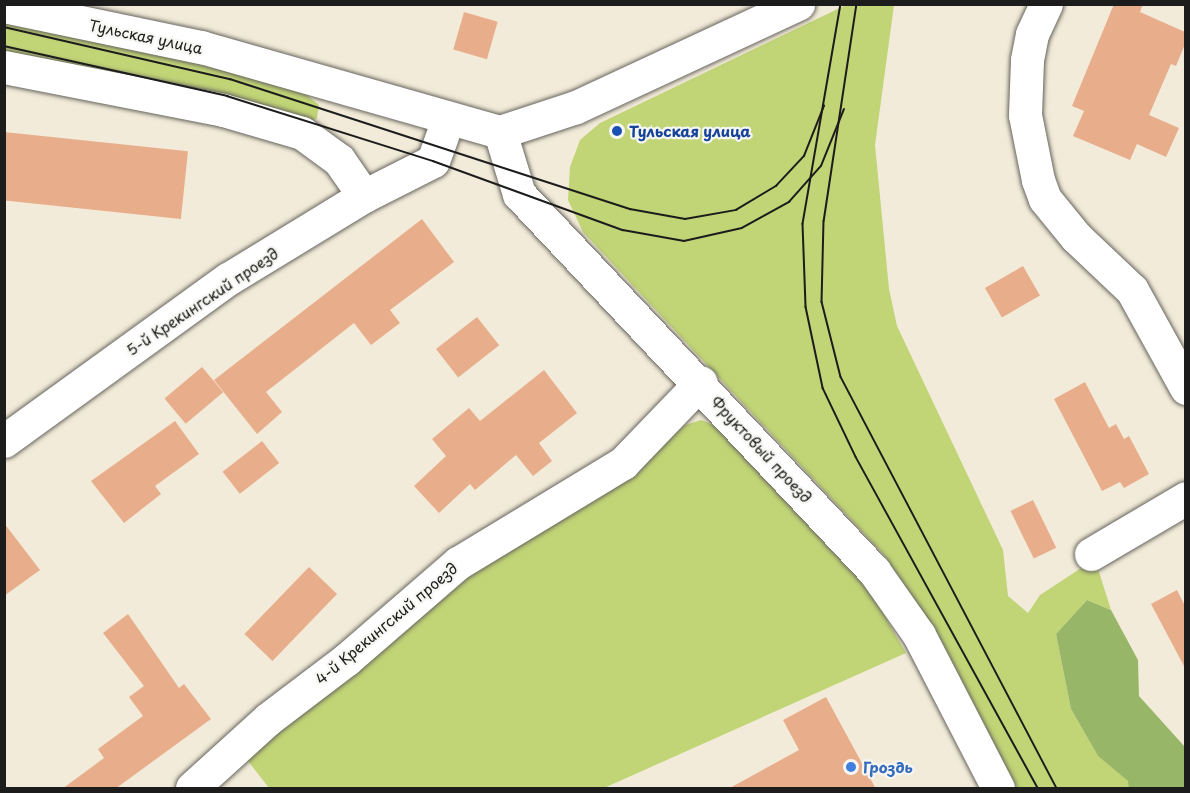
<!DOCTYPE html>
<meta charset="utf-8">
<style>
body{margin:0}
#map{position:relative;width:1190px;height:793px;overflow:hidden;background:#f2ebd9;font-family:"Playpen Sans",sans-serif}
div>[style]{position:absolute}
.green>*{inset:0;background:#c1d476}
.forest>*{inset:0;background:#98b667}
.building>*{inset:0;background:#e8ae8c;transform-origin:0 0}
.roads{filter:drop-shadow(0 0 2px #67645e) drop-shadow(0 0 2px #67645e)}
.minor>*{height:33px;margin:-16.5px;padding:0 16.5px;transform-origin:16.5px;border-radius:16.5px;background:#fff}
.tram>*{height:1.5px;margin:-0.75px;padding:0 0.75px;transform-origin:0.75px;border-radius:0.75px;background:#1c1c1c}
.dots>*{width:16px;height:16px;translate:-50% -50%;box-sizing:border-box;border:3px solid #f6f6f2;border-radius:50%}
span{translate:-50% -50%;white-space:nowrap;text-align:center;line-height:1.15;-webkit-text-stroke:4.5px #f6f6f2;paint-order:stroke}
.street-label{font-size:15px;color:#1c1c1c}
.transit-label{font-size:15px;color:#164399;font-weight:700}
.left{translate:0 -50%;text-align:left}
.shop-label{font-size:15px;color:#366cbe;font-weight:700}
.frame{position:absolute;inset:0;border:6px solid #1c1c1c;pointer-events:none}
</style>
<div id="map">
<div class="green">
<i style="clip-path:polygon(846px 5px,894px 5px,875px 145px,889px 289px,897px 326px,1003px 550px,1008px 596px,1028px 613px,1040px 595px,1095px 559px,1111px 610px,1087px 600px,1056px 634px,1071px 709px,1098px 756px,1129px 781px,1129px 788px,1017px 788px,931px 629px,885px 556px,583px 232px,568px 200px,570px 167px,580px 140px,600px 123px)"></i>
<i style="clip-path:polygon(4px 19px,235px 71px,304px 93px,319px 105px,317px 118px,306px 125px,5px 58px)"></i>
<i style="clip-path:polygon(701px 420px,722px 428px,866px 584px,906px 653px,604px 788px,269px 788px,244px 756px,468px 571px,560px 521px,631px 475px,685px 425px)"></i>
</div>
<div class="forest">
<i style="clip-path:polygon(1087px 600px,1111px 610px,1138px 660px,1139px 696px,1185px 747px,1185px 788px,1129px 788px,1128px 781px,1098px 756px,1071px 709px,1056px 634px)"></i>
</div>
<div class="building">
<i style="clip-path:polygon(1114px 4px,1143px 4px,1140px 12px,1185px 32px,1185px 44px,1176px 66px,1171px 64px,1149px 115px,1179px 128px,1166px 157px,1137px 144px,1130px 160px,1073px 136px,1084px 111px,1072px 106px)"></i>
<i style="left:464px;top:12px;width:35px;height:39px;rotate:16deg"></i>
<i style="left:4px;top:132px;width:185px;height:68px;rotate:6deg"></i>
<i style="clip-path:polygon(422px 219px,454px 262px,390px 310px,400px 323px,371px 345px,354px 323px,266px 392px,282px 412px,257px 434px,214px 380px)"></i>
<i style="left:1023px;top:266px;width:34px;height:44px;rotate:60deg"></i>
<i style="left:477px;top:317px;width:36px;height:52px;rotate:52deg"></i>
<i style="left:202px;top:367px;width:33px;height:49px;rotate:50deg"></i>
<i style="clip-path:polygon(544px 370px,577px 413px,539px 443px,552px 461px,533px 476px,516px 455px,475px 490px,470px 484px,439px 513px,414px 486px,446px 456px,432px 439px,469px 408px,480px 421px)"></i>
<i style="clip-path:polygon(1085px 382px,1109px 428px,1116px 424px,1124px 439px,1129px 436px,1149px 474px,1124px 488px,1120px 482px,1102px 491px,1054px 399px)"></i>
<i style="clip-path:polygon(175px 421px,199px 454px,155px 486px,161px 494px,124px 523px,91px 481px)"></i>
<i style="left:262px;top:441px;width:28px;height:50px;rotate:52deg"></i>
<i style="left:1033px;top:500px;width:53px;height:25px;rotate:64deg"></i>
<i style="clip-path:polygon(4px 523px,40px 570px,4px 596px)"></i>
<i style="left:309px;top:567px;width:39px;height:93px;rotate:44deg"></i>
<i style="clip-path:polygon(1177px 590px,1185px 606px,1185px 668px,1151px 604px)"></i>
<i style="clip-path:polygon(128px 614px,179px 688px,184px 684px,211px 719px,115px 789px,62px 789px,104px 758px,98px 749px,143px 716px,129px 697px,144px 686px,103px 633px)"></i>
<i style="clip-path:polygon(826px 697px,876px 789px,728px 789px,799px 750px,783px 720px)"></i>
</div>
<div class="roads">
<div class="minor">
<i style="left:1046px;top:4px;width:33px;rotate:115deg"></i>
<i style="left:1032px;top:34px;width:26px;rotate:101deg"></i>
<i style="left:1027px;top:60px;width:55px;rotate:92.1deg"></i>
<i style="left:1025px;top:115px;width:66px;rotate:78.7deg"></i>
<i style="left:1038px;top:180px;width:20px;rotate:70deg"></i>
<i style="left:1045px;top:199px;width:49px;rotate:50.8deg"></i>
<i style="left:1076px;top:237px;width:77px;rotate:43.4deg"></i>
<i style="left:1132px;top:290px;width:112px;rotate:61.1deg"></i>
<i style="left:4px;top:6px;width:201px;rotate:11.8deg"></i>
<i style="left:201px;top:47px;width:311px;rotate:15.9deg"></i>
<i style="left:500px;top:132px;width:80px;rotate:-18.2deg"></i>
<i style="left:576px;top:107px;width:245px;rotate:-24.9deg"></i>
<i style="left:4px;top:67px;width:223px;rotate:11.1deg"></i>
<i style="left:223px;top:110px;width:82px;rotate:16.2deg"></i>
<i style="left:302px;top:133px;width:46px;rotate:36.1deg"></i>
<i style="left:339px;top:160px;width:44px;rotate:55.2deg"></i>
<i style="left:500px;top:132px;width:65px;rotate:73deg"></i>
<i style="left:519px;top:194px;width:518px;rotate:46.72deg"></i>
<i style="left:874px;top:571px;width:78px;rotate:54.9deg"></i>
<i style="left:919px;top:635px;width:172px;rotate:62.7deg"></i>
<i style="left:4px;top:441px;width:276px;rotate:-35.9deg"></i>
<i style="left:228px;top:279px;width:159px;rotate:-31.4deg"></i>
<i style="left:364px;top:196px;width:77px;rotate:-26.9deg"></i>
<i style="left:433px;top:161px;width:45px;rotate:-70.3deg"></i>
<i style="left:1091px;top:554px;width:110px;rotate:-30.5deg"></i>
<i style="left:192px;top:788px;width:103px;rotate:-42.2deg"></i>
<i style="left:268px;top:719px;width:99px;rotate:-37.2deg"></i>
<i style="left:347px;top:659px;width:147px;rotate:-40.9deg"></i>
<i style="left:458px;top:563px;width:193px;rotate:-31.2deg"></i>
<i style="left:623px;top:463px;width:112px;rotate:-46.1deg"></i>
</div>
</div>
<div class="tram">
<i style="left:841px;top:4px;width:223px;rotate:99.8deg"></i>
<i style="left:803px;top:224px;width:83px;rotate:87.9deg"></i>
<i style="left:806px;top:307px;width:83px;rotate:78.1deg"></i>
<i style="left:823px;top:388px;width:76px;rotate:64.4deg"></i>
<i style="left:856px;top:457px;width:378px;rotate:61.2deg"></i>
<i style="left:857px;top:4px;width:219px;rotate:98.6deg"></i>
<i style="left:824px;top:221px;width:81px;rotate:91.4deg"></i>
<i style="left:822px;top:302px;width:77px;rotate:75.8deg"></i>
<i style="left:841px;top:377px;width:464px;rotate:62.3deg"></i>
<i style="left:4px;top:27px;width:232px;rotate:13deg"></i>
<i style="left:230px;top:79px;width:421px;rotate:18deg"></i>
<i style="left:630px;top:209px;width:56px;rotate:10.3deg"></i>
<i style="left:685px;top:219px;width:52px;rotate:-10deg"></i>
<i style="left:736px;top:210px;width:47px;rotate:-31deg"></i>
<i style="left:776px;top:186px;width:41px;rotate:-47deg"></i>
<i style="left:804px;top:156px;width:54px;rotate:-68.2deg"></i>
<i style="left:4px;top:46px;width:229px;rotate:12.6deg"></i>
<i style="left:227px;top:96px;width:216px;rotate:17.5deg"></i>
<i style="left:433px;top:161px;width:202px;rotate:20deg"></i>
<i style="left:623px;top:230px;width:62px;rotate:10.2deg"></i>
<i style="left:684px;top:241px;width:59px;rotate:-12.6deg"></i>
<i style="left:742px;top:228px;width:54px;rotate:-29deg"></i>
<i style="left:789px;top:202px;width:48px;rotate:-48.4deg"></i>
<i style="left:821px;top:166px;width:61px;rotate:-68deg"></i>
</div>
<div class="dots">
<i style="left:617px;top:131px;background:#1a4fb4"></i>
<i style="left:851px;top:767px;background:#3f7fe0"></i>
</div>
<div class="street-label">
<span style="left:146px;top:36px;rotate:12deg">Тульская улица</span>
<span style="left:202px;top:301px;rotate:-34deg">5-й Крекингский проезд</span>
<span style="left:762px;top:449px;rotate:47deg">Фруктовый проезд</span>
<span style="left:386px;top:623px;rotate:-40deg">4-й Крекингский проезд</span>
</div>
<div class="transit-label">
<span class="left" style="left:629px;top:131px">Тульская улица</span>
</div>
<div class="shop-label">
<span class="left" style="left:863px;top:767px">Гроздь</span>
</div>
<div class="frame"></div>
</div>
